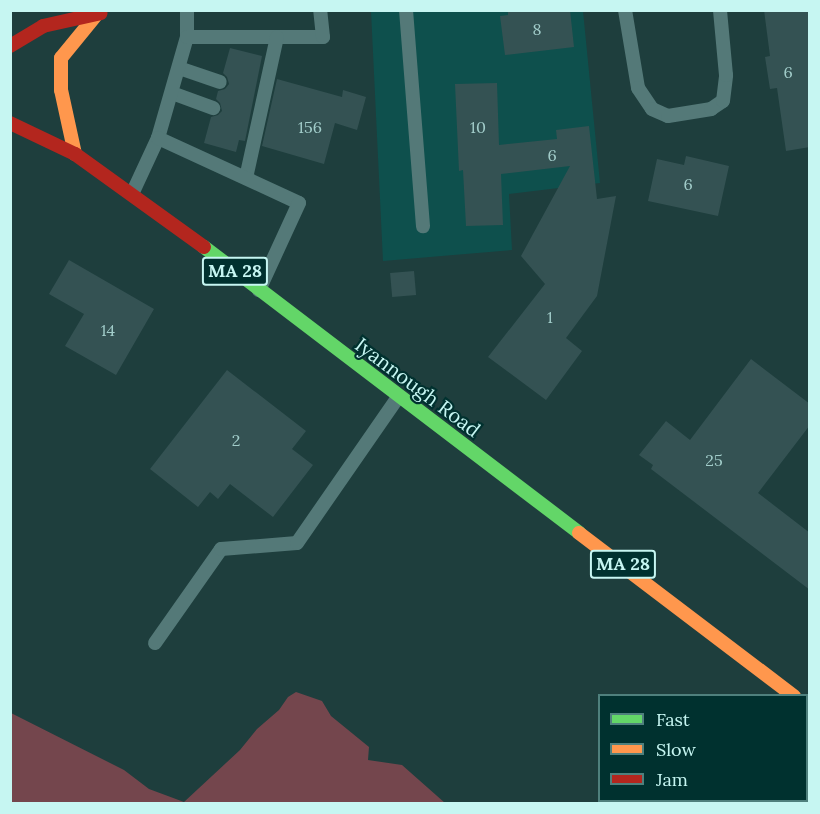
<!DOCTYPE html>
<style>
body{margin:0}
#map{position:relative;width:820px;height:814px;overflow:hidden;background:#1e3e3d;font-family:Lora,serif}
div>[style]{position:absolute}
.built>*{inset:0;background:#0e504d}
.green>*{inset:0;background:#74464d}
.building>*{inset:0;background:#345253;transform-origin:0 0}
.lane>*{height:14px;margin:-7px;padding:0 7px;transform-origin:7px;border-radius:7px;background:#547978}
.fast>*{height:14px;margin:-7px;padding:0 7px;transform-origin:7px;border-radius:7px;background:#63d668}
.slow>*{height:14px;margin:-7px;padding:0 7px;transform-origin:7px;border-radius:7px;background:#ff974d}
.jam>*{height:14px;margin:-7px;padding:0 7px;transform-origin:7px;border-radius:7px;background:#b3261e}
span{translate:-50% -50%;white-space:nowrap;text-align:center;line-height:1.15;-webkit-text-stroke:4.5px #00312f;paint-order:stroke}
.number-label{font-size:16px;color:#a2cdca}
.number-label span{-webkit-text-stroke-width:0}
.shield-label span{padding:2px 4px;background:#00312f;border:2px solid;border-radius:4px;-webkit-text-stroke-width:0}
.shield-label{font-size:18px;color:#c6f6f2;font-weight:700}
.street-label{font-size:20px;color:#c6f6f2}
.frame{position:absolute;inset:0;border:12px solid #c6f6f2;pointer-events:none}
.legend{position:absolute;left:598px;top:694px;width:210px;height:108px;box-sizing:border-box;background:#00312f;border:2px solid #4f807d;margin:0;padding:8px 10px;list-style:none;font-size:18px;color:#c6f6f2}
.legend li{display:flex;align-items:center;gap:12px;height:30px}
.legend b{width:30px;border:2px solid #4f807d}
</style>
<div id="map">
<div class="built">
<i style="clip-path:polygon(371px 11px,583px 11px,600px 183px,509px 194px,512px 250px,383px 261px)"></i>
</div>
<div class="green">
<i style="clip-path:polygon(296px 692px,322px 701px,331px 716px,369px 747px,368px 760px,402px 765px,445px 803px,11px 803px,11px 713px,124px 770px,149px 789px,184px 802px,240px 750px,257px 729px,279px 710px,288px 697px)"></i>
</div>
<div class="building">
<i style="clip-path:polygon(508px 10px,570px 10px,574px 47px,505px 55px,500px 16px,508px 15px)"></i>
<i style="clip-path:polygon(764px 10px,810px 10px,810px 147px,786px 151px,777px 88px,770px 89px,765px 57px,770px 56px)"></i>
<i style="clip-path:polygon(230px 48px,262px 56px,245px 141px,239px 140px,236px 152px,204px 143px,211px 117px,218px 115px,222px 111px,220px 103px,216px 99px,218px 91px,225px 89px,229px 84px,227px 77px,223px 73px)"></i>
<i style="clip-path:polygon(277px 79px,342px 97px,343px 90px,366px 97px,357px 130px,335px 123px,324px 164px,262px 146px)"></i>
<i style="clip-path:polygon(497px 83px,499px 145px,557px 139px,556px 130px,589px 126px,597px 199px,616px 196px,597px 296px,566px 338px,582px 351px,546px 400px,488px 357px,545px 284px,521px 256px,570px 166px,501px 174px,503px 225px,466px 226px,463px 170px,459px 171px,455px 84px)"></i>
<i style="clip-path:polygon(686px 156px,729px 166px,718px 216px,648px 201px,657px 159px,684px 165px)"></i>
<i style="clip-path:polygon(69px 260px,154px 309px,116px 375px,65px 346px,84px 314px,49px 294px)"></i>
<i style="left:414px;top:271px;width:24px;height:24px;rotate:85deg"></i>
<i style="clip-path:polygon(751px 359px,810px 404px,810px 425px,758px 493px,810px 533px,810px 590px,651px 469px,653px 465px,639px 455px,666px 421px,690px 440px)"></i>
<i style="clip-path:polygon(227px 370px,306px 431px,292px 449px,313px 465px,273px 517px,230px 484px,218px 499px,210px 492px,198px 507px,150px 469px)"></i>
</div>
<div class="lane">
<i style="left:187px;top:10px;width:27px;rotate:90deg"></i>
<i style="left:406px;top:10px;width:217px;rotate:85.5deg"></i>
<i style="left:625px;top:10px;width:79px;rotate:80.5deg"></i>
<i style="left:638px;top:88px;width:25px;rotate:56deg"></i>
<i style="left:652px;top:109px;width:17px;rotate:24deg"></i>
<i style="left:668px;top:116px;width:44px;rotate:-9.2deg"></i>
<i style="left:711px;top:109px;width:14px;rotate:-34deg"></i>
<i style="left:723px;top:101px;width:26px;rotate:-83deg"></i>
<i style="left:726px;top:75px;width:65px;rotate:-95.3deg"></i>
<i style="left:179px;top:68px;width:43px;rotate:18.9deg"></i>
<i style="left:172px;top:93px;width:44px;rotate:20.1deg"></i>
<i style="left:158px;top:138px;width:105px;rotate:-74deg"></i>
<i style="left:187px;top:37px;width:136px"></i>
<i style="left:323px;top:37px;width:27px;rotate:-96deg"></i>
<i style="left:246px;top:178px;width:144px;rotate:-77.6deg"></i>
<i style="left:132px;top:194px;width:62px;rotate:-65.1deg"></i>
<i style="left:158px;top:138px;width:155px;rotate:24.7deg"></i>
<i style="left:299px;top:203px;width:96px;rotate:114.7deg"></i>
<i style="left:155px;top:643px;width:115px;rotate:-54.9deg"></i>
<i style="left:221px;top:549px;width:76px;rotate:-4.5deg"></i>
<i style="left:297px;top:543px;width:178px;rotate:-55.3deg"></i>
</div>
<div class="fast">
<i style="left:204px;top:247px;width:472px;rotate:37.3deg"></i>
</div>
<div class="slow">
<i style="left:75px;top:154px;width:66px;rotate:-102.3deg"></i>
<i style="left:61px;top:90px;width:32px;rotate:-90deg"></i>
<i style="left:61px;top:58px;width:57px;rotate:-50.7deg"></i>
<i style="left:579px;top:533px;width:270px;rotate:37.2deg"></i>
</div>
<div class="jam">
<i style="left:10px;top:46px;width:39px;rotate:-31deg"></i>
<i style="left:43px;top:26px;width:59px;rotate:-12.6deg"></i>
<i style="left:10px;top:123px;width:72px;rotate:25.5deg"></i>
<i style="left:75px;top:154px;width:159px;rotate:35.8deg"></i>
</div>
<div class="number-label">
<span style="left:537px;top:29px">8</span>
<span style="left:788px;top:72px">6</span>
<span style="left:310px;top:127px">156</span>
<span style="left:478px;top:127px">10</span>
<span style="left:552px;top:155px">6</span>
<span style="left:688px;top:184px">6</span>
<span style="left:550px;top:317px">1</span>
<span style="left:108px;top:330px">14</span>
<span style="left:236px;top:440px">2</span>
<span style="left:714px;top:460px">25</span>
</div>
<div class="shield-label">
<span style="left:235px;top:271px">MA 28</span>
<span style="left:623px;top:564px">MA 28</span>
</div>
<div class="street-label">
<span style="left:418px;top:387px;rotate:37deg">Iyannough Road</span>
</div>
<div class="frame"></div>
<ul class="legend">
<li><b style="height:8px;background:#63d668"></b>Fast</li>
<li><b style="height:8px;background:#ff974d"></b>Slow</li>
<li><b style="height:8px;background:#b3261e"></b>Jam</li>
</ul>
</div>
